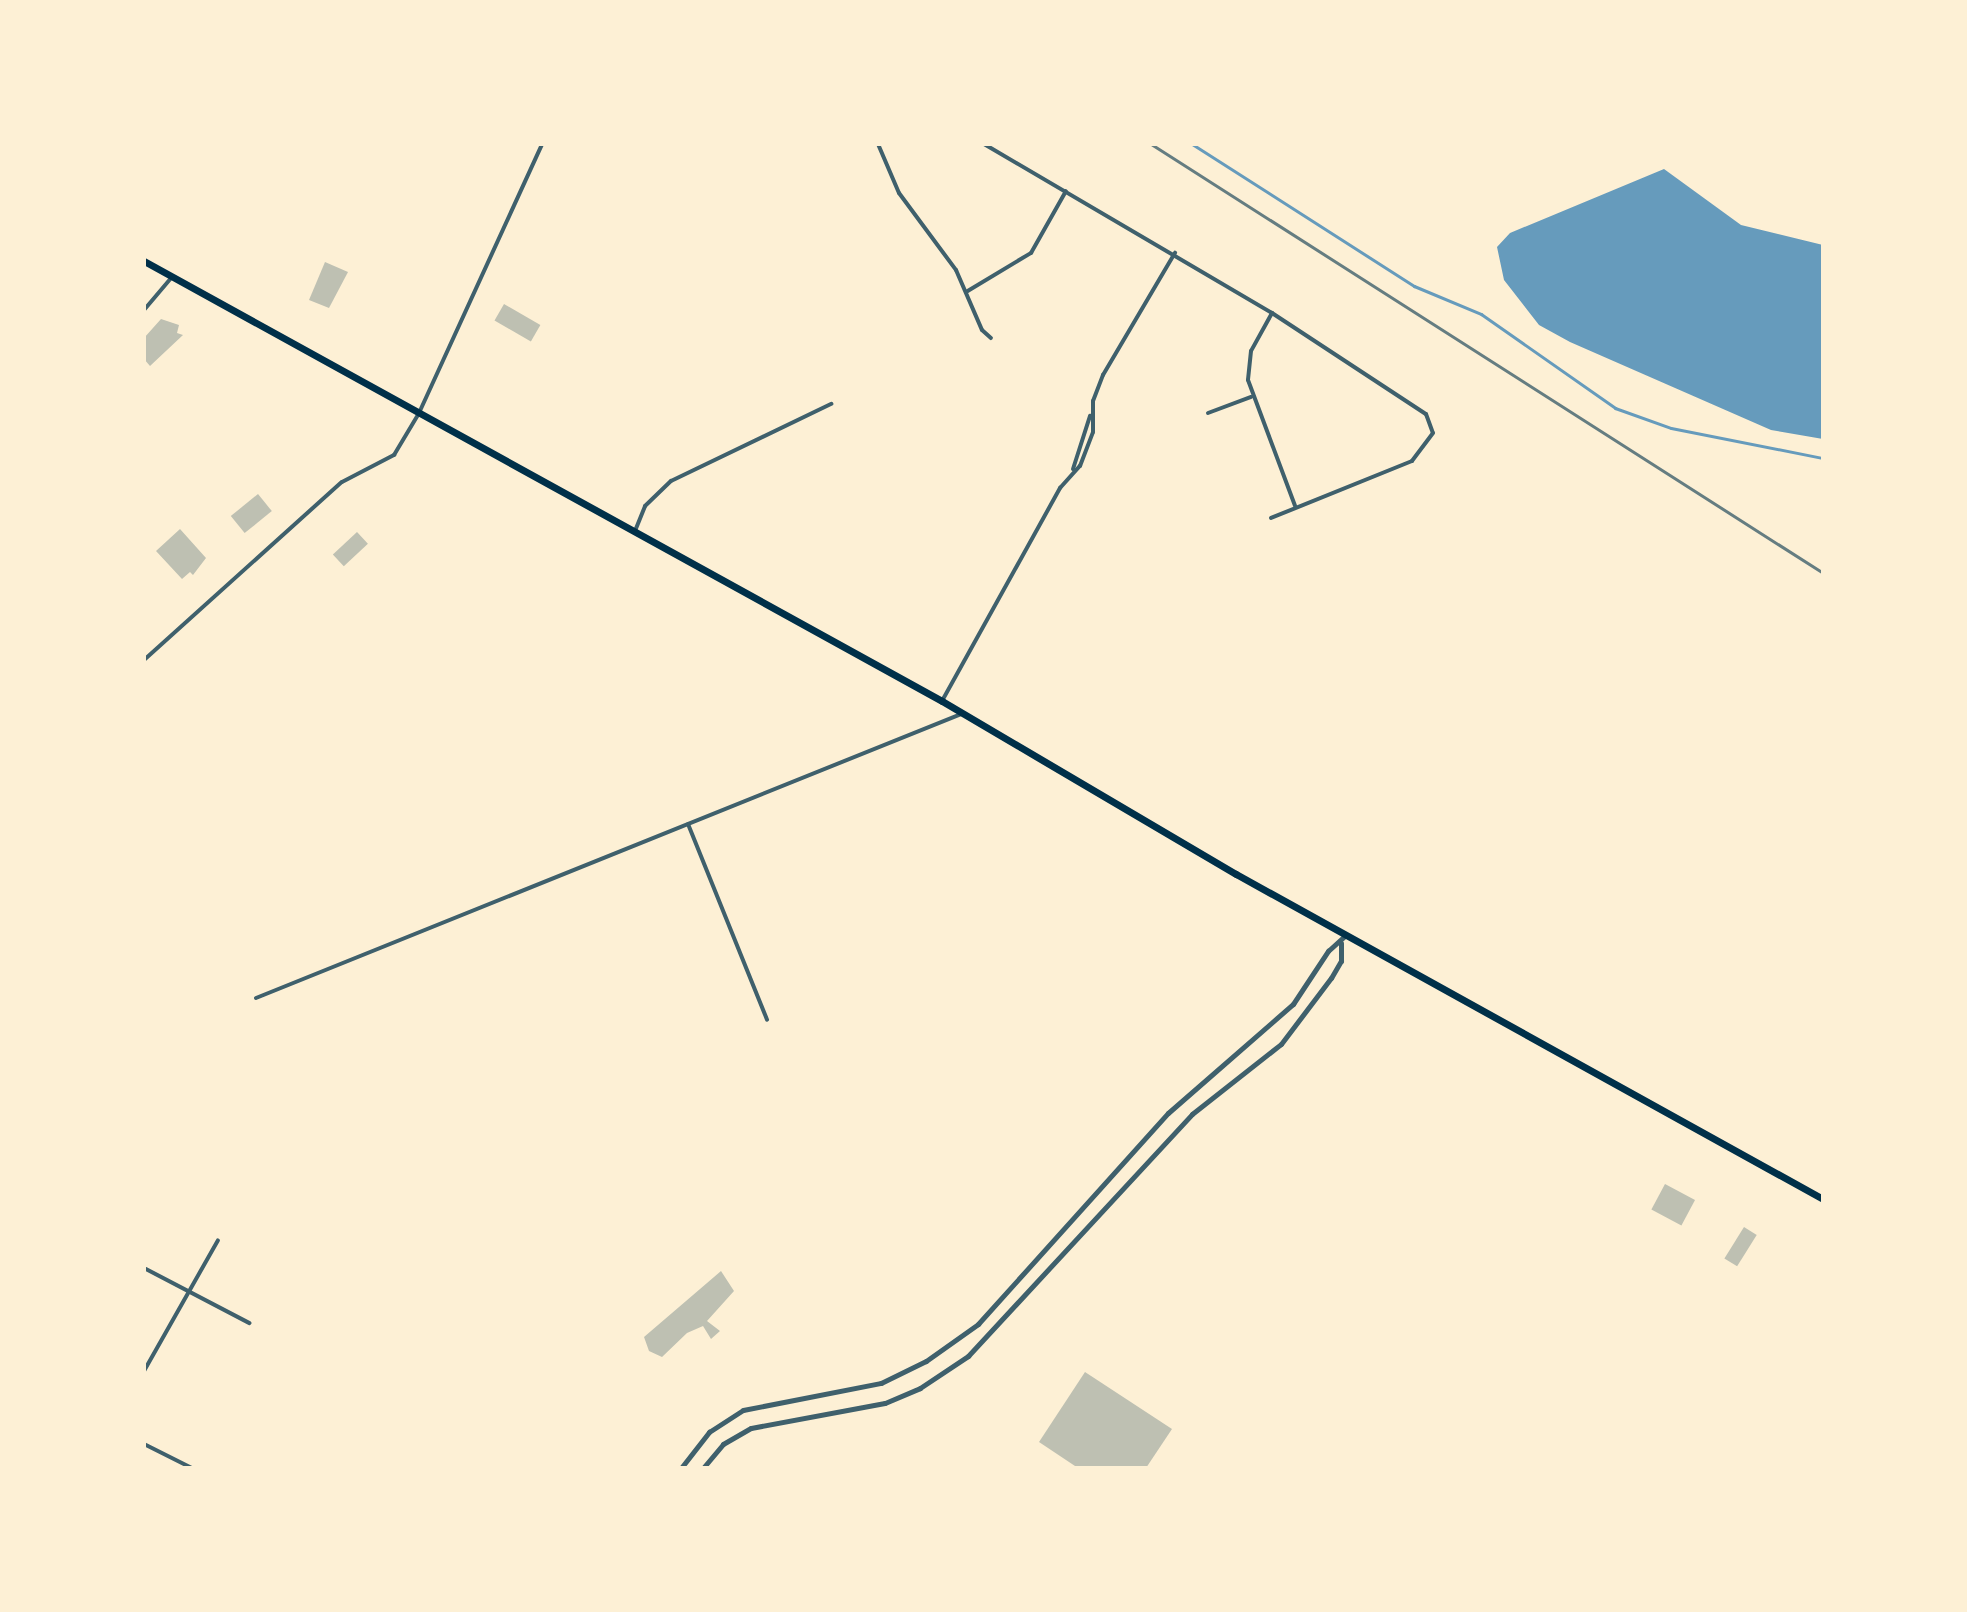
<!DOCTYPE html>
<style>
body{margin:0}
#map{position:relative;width:1967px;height:1612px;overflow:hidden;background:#fdf0d5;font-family:Roboto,sans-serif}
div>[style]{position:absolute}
.water>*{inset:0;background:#669bbc}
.stream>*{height:3px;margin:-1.5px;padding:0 1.5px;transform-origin:1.5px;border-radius:1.5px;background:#669bbc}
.building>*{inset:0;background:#bec0b2;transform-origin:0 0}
.minor>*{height:4px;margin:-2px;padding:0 2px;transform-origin:2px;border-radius:2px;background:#3f606c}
.tertiary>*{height:5px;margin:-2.5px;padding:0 2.5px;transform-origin:2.5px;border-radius:2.5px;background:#3f606c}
.primary>*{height:7px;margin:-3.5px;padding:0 3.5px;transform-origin:3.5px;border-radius:3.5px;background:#003049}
.rail>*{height:3px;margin:-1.5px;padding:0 1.5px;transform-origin:1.5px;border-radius:1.5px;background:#657d81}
span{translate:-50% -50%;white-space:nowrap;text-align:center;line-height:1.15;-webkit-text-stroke:8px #fdf0d5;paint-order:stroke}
.frame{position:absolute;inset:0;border:146px solid #fdf0d5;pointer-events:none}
</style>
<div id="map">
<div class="water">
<i style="clip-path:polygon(1664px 169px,1741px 225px,1823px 245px,1823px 439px,1771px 430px,1570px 342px,1539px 325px,1504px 280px,1497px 247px,1510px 233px)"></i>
</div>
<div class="stream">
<i style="left:1192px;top:144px;width:264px;rotate:32.6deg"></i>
<i style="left:1414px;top:286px;width:73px;rotate:22.7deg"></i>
<i style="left:1481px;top:314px;width:164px;rotate:35deg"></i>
<i style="left:1615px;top:408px;width:59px;rotate:19.7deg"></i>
<i style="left:1671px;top:428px;width:155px;rotate:11.2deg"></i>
</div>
<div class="building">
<i style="clip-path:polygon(325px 262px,348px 272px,329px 308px,309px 300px)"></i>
<i style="left:504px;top:304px;width:42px;height:19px;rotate:30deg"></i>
<i style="clip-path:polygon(161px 319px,179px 325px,177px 333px,183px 335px,150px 366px,144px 359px,144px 338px)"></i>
<i style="left:258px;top:494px;width:22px;height:35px;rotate:51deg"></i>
<i style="clip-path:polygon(180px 529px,206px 558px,193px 575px,190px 572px,182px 579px,156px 551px)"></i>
<i style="left:357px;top:532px;width:16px;height:33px;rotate:47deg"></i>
<i style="left:1665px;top:1184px;width:34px;height:29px;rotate:28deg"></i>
<i style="left:1744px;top:1227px;width:15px;height:37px;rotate:32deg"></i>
<i style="clip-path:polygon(721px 1271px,734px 1291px,707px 1321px,720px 1331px,711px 1339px,703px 1326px,687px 1333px,662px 1357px,649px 1351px,644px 1337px)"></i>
<i style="clip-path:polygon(1085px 1372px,1172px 1429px,1146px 1468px,1078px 1468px,1039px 1442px)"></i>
</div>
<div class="minor">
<i style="left:878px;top:144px;width:53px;rotate:66.8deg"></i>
<i style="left:899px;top:193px;width:96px;rotate:53.5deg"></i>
<i style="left:956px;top:270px;width:65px;rotate:66.6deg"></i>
<i style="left:982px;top:330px;width:12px;rotate:42deg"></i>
<i style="left:984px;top:144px;width:334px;rotate:30.4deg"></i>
<i style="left:1272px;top:313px;width:184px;rotate:33.3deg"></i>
<i style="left:1426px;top:414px;width:20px;rotate:70deg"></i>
<i style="left:1433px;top:433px;width:35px;rotate:127deg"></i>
<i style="left:1412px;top:461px;width:152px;rotate:158deg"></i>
<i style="left:966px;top:292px;width:76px;rotate:-31deg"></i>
<i style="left:1031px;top:253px;width:71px;rotate:-60.6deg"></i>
<i style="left:144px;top:310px;width:42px;rotate:-49.8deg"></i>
<i style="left:1272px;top:313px;width:43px;rotate:118.9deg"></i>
<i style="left:1251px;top:351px;width:29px;rotate:96deg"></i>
<i style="left:1248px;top:380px;width:134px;rotate:69.5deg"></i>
<i style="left:1208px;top:413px;width:46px;rotate:-20.4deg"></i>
<i style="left:1073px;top:469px;width:56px;rotate:-72.2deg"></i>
<i style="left:635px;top:531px;width:27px;rotate:-68deg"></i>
<i style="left:645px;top:506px;width:36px;rotate:-44deg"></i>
<i style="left:671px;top:481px;width:178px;rotate:-25.7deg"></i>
<i style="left:144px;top:660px;width:266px;rotate:-42deg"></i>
<i style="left:342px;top:482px;width:59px;rotate:-27.4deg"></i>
<i style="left:394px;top:455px;width:49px;rotate:-59.2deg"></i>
<i style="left:419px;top:413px;width:296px;rotate:-65.4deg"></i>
<i style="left:942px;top:701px;width:244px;rotate:-61deg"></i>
<i style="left:1060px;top:488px;width:30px;rotate:-48deg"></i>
<i style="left:1080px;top:466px;width:36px;rotate:-69deg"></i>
<i style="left:1093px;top:432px;width:31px;rotate:-90deg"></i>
<i style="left:1093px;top:401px;width:28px;rotate:-69deg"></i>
<i style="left:1103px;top:375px;width:142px;rotate:-59.5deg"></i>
<i style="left:688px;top:824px;width:211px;rotate:68deg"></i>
<i style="left:256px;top:998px;width:760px;rotate:-21.94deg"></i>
<i style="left:144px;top:1268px;width:119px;rotate:27.6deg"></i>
<i style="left:144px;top:1371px;width:150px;rotate:-60.5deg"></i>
<i style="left:144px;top:1444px;width:54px;rotate:26.6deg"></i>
</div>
<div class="tertiary">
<i style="left:681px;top:1468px;width:46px;rotate:-52.1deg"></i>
<i style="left:709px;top:1432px;width:40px;rotate:-32.9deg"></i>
<i style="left:743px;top:1410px;width:141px;rotate:-11.1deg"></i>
<i style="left:881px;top:1383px;width:50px;rotate:-26.1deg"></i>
<i style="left:926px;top:1361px;width:64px;rotate:-35.4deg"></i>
<i style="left:978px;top:1324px;width:284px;rotate:-48deg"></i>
<i style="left:1168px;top:1113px;width:166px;rotate:-41.1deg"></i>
<i style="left:1293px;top:1004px;width:64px;rotate:-56.6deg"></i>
<i style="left:1328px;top:951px;width:24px;rotate:-42deg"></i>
<i style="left:703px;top:1468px;width:31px;rotate:-50deg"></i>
<i style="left:723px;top:1444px;width:32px;rotate:-30deg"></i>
<i style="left:751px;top:1428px;width:136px;rotate:-10.6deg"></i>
<i style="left:885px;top:1403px;width:38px;rotate:-23deg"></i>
<i style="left:920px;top:1388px;width:58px;rotate:-33.7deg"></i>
<i style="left:968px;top:1356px;width:330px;rotate:-47.2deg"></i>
<i style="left:1192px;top:1114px;width:113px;rotate:-38.2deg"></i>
<i style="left:1281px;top:1044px;width:83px;rotate:-52.9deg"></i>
<i style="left:1331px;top:978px;width:20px;rotate:-60deg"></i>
<i style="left:1341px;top:961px;width:18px;rotate:-90deg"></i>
</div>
<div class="primary">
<i style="left:144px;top:261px;width:911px;rotate:28.87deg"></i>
<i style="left:942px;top:701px;width:341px;rotate:30.5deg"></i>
<i style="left:1236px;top:874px;width:671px;rotate:28.97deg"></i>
</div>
<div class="rail">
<i style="left:1151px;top:144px;width:797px;rotate:32.55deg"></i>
</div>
<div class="frame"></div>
</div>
